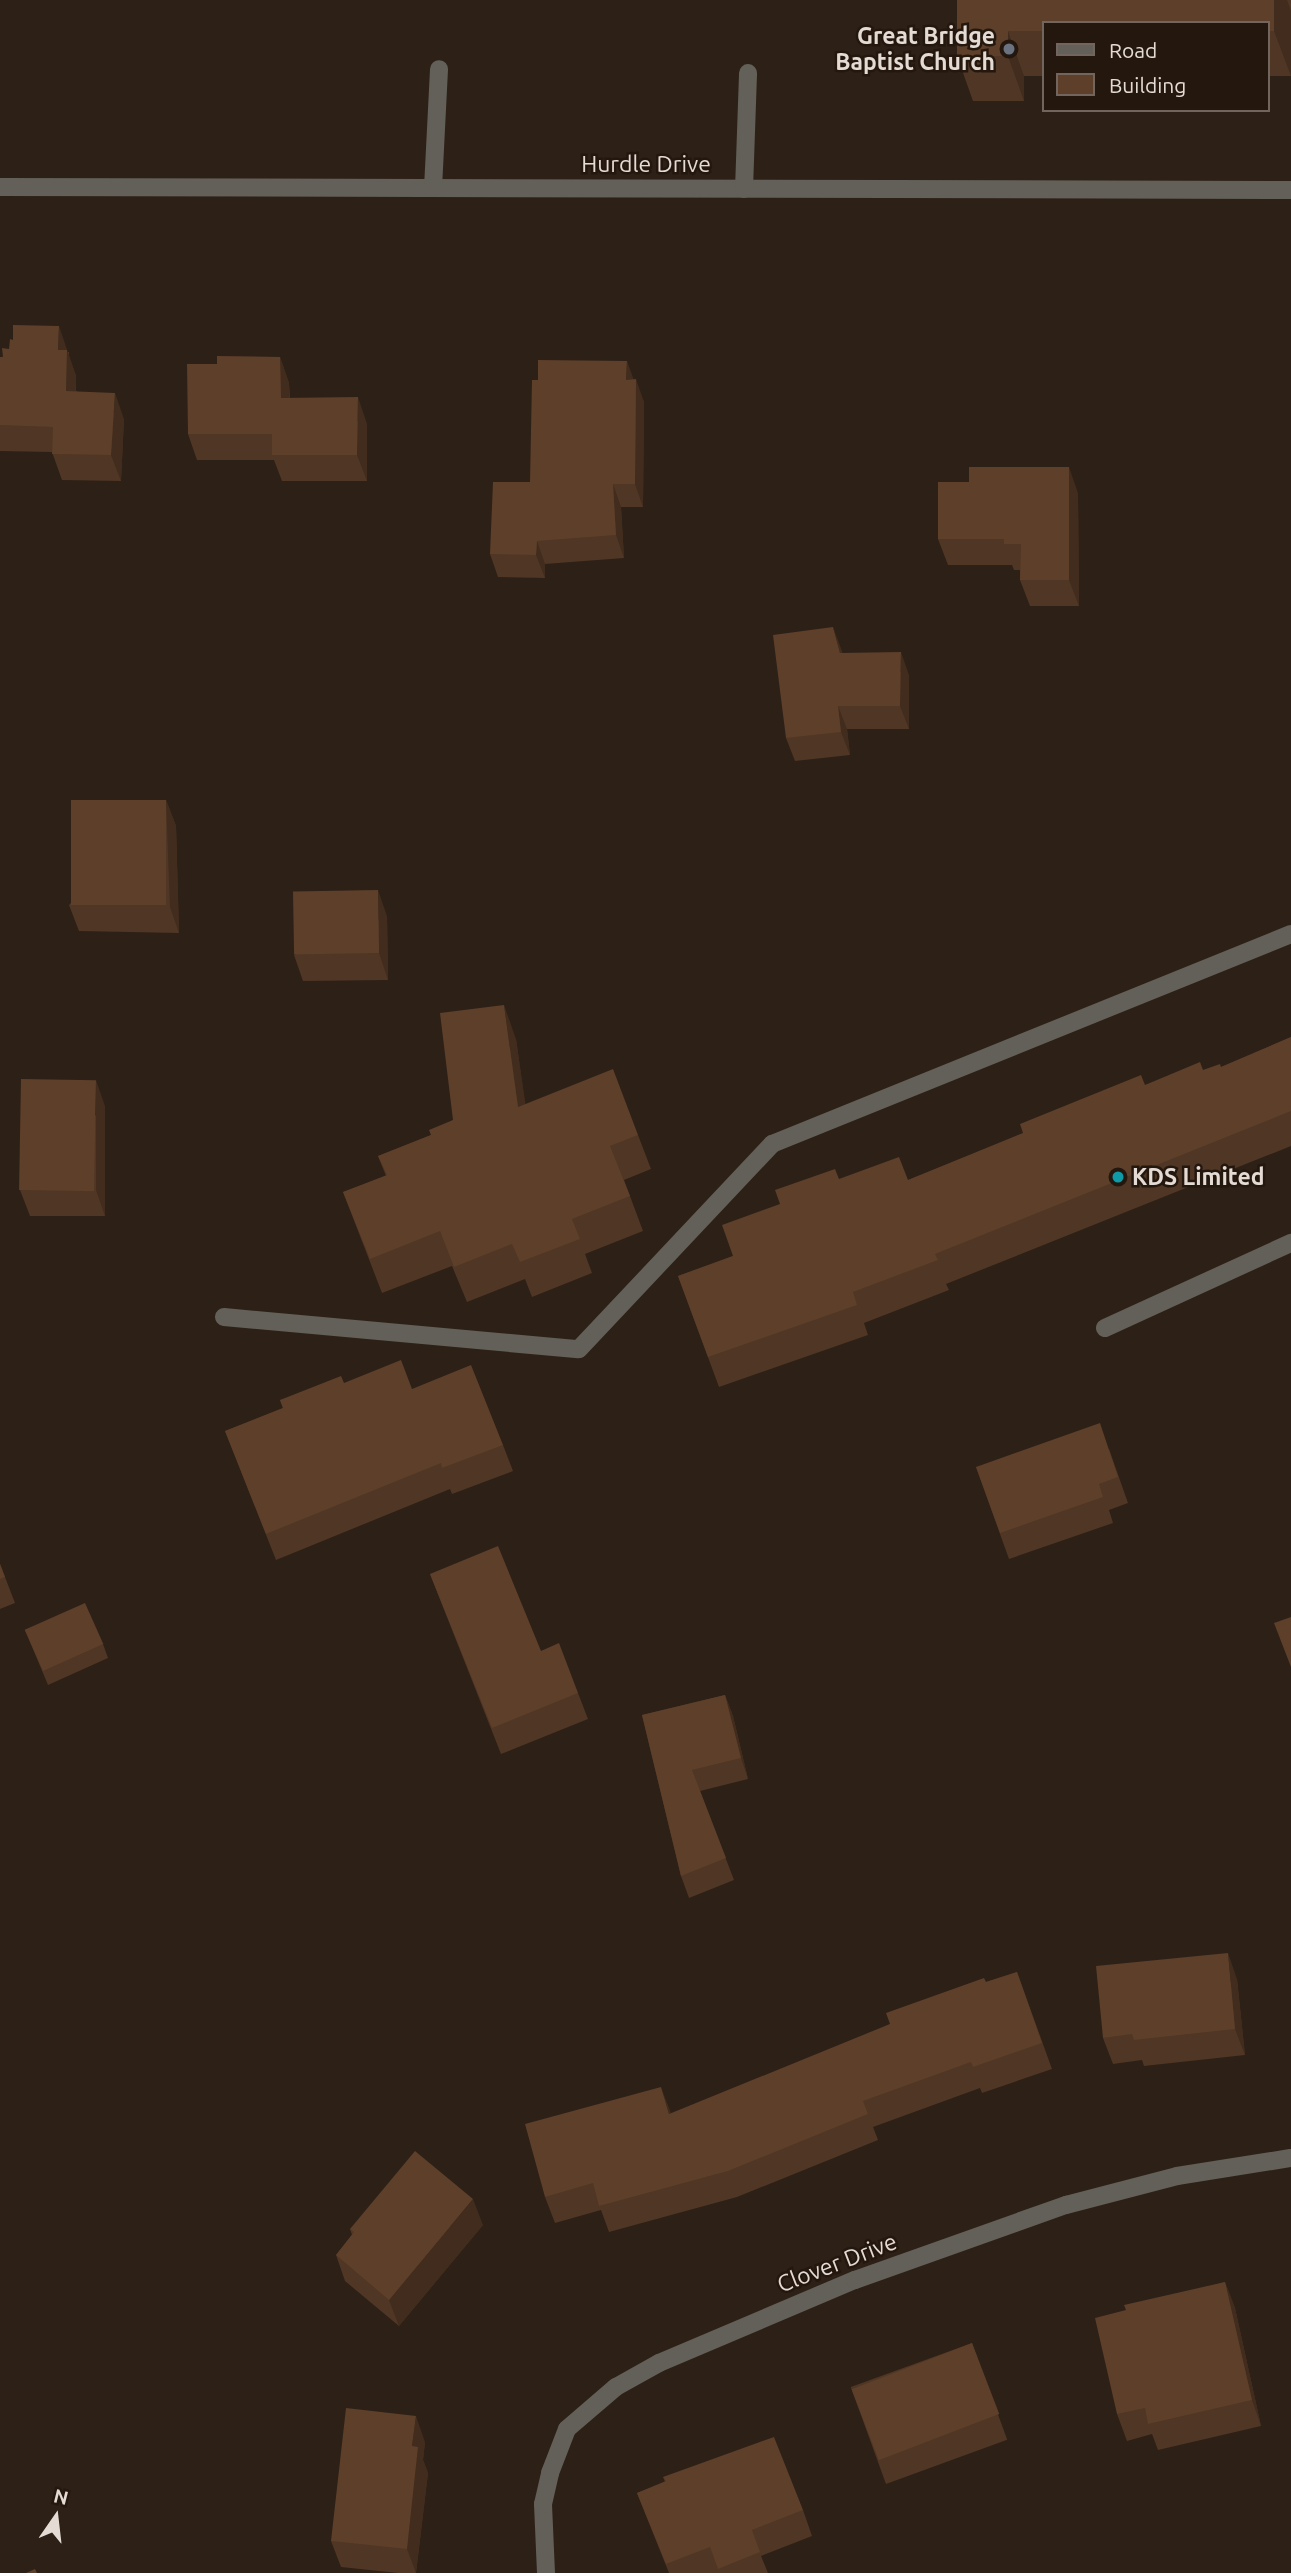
<!DOCTYPE html>
<style>
body{margin:0}
#map{position:relative;width:1291px;height:2573px;overflow:hidden;background:#2d2017;font-family:Ubuntu,sans-serif}
div>[style]{position:absolute}
.minor>*{height:18px;margin:-9px;padding:0 9px;transform-origin:9px;border-radius:9px;background:#626058}
.wall>*{inset:0;background:#503624;transform-origin:0 0}
.shaded-wall>*{inset:0;background:#412c1d}
.building>*{inset:0;background:#5d3f2a;transform-origin:0 0}
.dots>*{width:19px;height:19px;translate:-50% -50%;box-sizing:border-box;border:4px solid #24170e;border-radius:50%}
span{translate:-50% -50%;white-space:nowrap;text-align:center;line-height:1.15;-webkit-text-stroke:5px #24170e;paint-order:stroke}
.poi-label{font-size:23px;color:#e5dbd5;font-weight:700}
.right{translate:-100% -50%;text-align:right}
.left{translate:0 -50%;text-align:left}
.street-label{font-size:23px;color:#e5dbd5}
.legend{position:absolute;left:1042px;top:21px;width:228px;height:91px;box-sizing:border-box;background:#24170e;border:2px solid #71655e;margin:0;padding:9px 12px;list-style:none;font-size:21px;color:#e5dbd5}
.legend li{display:flex;align-items:center;gap:14px;height:35px}
.legend b{width:35px;border:2px solid #71655e}
.north{position:absolute;left:21px;top:2482px;width:70px;height:70px;-webkit-text-stroke:5px #24170e;paint-order:stroke;rotate:14deg;font-size:19px;font-weight:700;line-height:28px;text-align:center;color:#e5dbd5}
.north::after{content:'';display:block;margin:auto;width:24px;height:32px;background:#e5dbd5;clip-path:polygon(50% 0,100% 100%,50% 72%,0 100%)}
</style>
<div id="map">
<div class="minor">
<i style="left:0;top:187px;width:1291px;rotate:0.13deg"></i>
<i style="left:433px;top:188px;width:119px;rotate:-87.1deg"></i>
<i style="left:744px;top:189px;width:116px;rotate:-88deg"></i>
<i style="left:224px;top:1317px;width:356px;rotate:5.2deg"></i>
<i style="left:579px;top:1349px;width:282px;rotate:-46.7deg"></i>
<i style="left:772px;top:1144px;width:560px;rotate:-22.03deg"></i>
<i style="left:1105px;top:1328px;width:205px;rotate:-24.6deg"></i>
<i style="left:546px;top:2573px;width:69px;rotate:-92.5deg"></i>
<i style="left:543px;top:2504px;width:32px;rotate:-77deg"></i>
<i style="left:550px;top:2473px;width:47px;rotate:-68.9deg"></i>
<i style="left:567px;top:2429px;width:65px;rotate:-40.6deg"></i>
<i style="left:616px;top:2387px;width:49px;rotate:-29.2deg"></i>
<i style="left:659px;top:2363px;width:213px;rotate:-23deg"></i>
<i style="left:855px;top:2280px;width:224px;rotate:-19.6deg"></i>
<i style="left:1066px;top:2205px;width:115px;rotate:-14.6deg"></i>
<i style="left:1177px;top:2176px;width:115px;rotate:-9deg"></i>
</div>
<div class="wall">
<i style="clip-path:polygon(957px 0,1291px 0,1291px 76px,1268px 76px,1268px 23px,1044px 23px,1044px 76px,1024px 76px,1024px 101px,973px 101px,957px 56px)"></i>
<i style="clip-path:polygon(69px 352px,69px 356px,76px 376px,76px 391px,124px 419px,121px 481px,62px 480px,52px 452px,0 451px,0 357px)"></i>
<i style="clip-path:polygon(280px 357px,289px 383px,290px 398px,367px 424px,367px 481px,282px 481px,274px 460px,197px 460px,188px 434px,217px 364px)"></i>
<i style="clip-path:polygon(634px 380px,644px 402px,643px 507px,621px 507px,624px 558px,545px 564px,545px 578px,498px 577px,490px 554px)"></i>
<i style="clip-path:polygon(1078px 493px,1079px 606px,1030px 606px,1020px 580px,1020px 570px,1014px 570px,1012px 565px,948px 565px,938px 539px)"></i>
<i style="clip-path:polygon(842px 653px,909px 675px,909px 729px,847px 729px,850px 755px,795px 761px,786px 738px)"></i>
<i style="clip-path:polygon(166px 800px,176px 826px,179px 933px,79px 931px,69px 905px)"></i>
<i style="clip-path:polygon(387px 916px,388px 980px,303px 981px,294px 955px)"></i>
<i style="clip-path:polygon(1291px 1037px,1291px 1146px,946px 1284px,949px 1290px,864px 1323px,868px 1335px,719px 1387px,678px 1276px,733px 1256px,780px 1204px,839px 1179px,908px 1180px,1145px 1085px,1203px 1070px,1221px 1067px)"></i>
<i style="clip-path:polygon(516px 1039px,525px 1104px,638px 1135px,651px 1169px,624px 1180px,643px 1231px,585px 1254px,592px 1273px,532px 1297px,525px 1279px,467px 1302px,452px 1266px,382px 1293px,343px 1192px,386px 1176px,378px 1156px,431px 1135px,453px 1120px)"></i>
<i style="clip-path:polygon(105px 1106px,105px 1216px,30px 1216px,20px 1190px)"></i>
<i style="clip-path:polygon(344px 1383px,503px 1445px,513px 1471px,452px 1494px,450px 1489px,276px 1560px,225px 1431px,283px 1408px,280px 1400px)"></i>
<i style="clip-path:polygon(1109px 1449px,1128px 1503px,1109px 1510px,1113px 1523px,1009px 1559px,976px 1467px)"></i>
<i style="clip-path:polygon(0 1564px,15px 1603px,0 1609px)"></i>
<i style="clip-path:polygon(430px 1574px,541px 1651px,578px 1693px,588px 1719px,501px 1754px)"></i>
<i style="clip-path:polygon(25px 1630px,103px 1644px,108px 1658px,48px 1685px)"></i>
<i style="clip-path:polygon(725px 1695px,733px 1716px,748px 1779px,700px 1791px,734px 1880px,689px 1898px,681px 1876px,642px 1715px)"></i>
<i style="clip-path:polygon(1017px 1972px,1052px 2069px,982px 2093px,980px 2088px,873px 2127px,878px 2140px,737px 2197px,609px 2232px,601px 2210px,555px 2223px,545px 2197px,890px 2024px,986px 1982px)"></i>
<i style="clip-path:polygon(1237px 1979px,1245px 2055px,1144px 2066px,1142px 2060px,1113px 2064px,1103px 2038px)"></i>
<i style="clip-path:polygon(483px 2225px,399px 2326px,345px 2281px,336px 2255px,352px 2235px,350px 2229px)"></i>
<i style="clip-path:polygon(1225px 2282px,1235px 2308px,1261px 2426px,1158px 2450px,1152px 2434px,1127px 2441px,1117px 2414px,1126px 2310px)"></i>
<i style="left:972px;top:2343px;width:103px;height:129px;rotate:70deg"></i>
<i style="clip-path:polygon(425px 2442px,423px 2460px,428px 2473px,416px 2573px,398px 2573px,341px 2567px,331px 2541px)"></i>
<i style="clip-path:polygon(663px 2477px,803px 2510px,812px 2536px,761px 2556px,768px 2573px,669px 2573px,637px 2493px,665px 2482px)"></i>
</div>
<div class="shaded-wall">
<i style="clip-path:polygon(1274px 0,1287px 0,1291px 11px,1291px 76px,1274px 31px)"></i>
<i style="clip-path:polygon(1008px 31px,1024px 76px,1024px 101px,1008px 56px)"></i>
<i style="clip-path:polygon(59px 326px,76px 376px,75px 417px,66px 391px,58px 350px)"></i>
<i style="clip-path:polygon(280px 357px,289px 383px,290px 424px,281px 398px)"></i>
<i style="clip-path:polygon(627px 361px,635px 383px,626px 380px)"></i>
<i style="clip-path:polygon(636px 379px,644px 402px,643px 507px,635px 484px)"></i>
<i style="clip-path:polygon(115px 393px,124px 419px,121px 481px,111px 455px)"></i>
<i style="clip-path:polygon(358px 397px,367px 424px,367px 481px,357px 455px)"></i>
<i style="clip-path:polygon(1069px 467px,1078px 493px,1079px 606px,1069px 580px)"></i>
<i style="clip-path:polygon(613px 484px,621px 507px,624px 558px,616px 535px)"></i>
<i style="clip-path:polygon(537px 541px,545px 564px,545px 578px,536px 555px)"></i>
<i style="clip-path:polygon(833px 627px,842px 651px,848px 677px,840px 653px)"></i>
<i style="clip-path:polygon(901px 652px,909px 675px,909px 729px,900px 706px)"></i>
<i style="clip-path:polygon(838px 706px,847px 729px,850px 755px,841px 732px)"></i>
<i style="clip-path:polygon(166px 800px,176px 826px,179px 933px,170px 907px)"></i>
<i style="clip-path:polygon(378px 890px,387px 916px,388px 980px,379px 953px)"></i>
<i style="clip-path:polygon(504px 1005px,516px 1039px,531px 1142px,518px 1107px)"></i>
<i style="clip-path:polygon(96px 1080px,105px 1106px,105px 1216px,96px 1190px)"></i>
<i style="clip-path:polygon(725px 1695px,733px 1716px,748px 1779px,741px 1758px)"></i>
<i style="clip-path:polygon(1228px 1953px,1237px 1979px,1245px 2055px,1235px 2029px)"></i>
<i style="clip-path:polygon(661px 2087px,671px 2113px,669px 2114px)"></i>
<i style="clip-path:polygon(473px 2199px,483px 2225px,399px 2326px,389px 2300px)"></i>
<i style="clip-path:polygon(1225px 2282px,1235px 2308px,1261px 2426px,1252px 2400px)"></i>
<i style="clip-path:polygon(416px 2416px,425px 2442px,423px 2460px,428px 2473px,416px 2573px,407px 2549px,412px 2446px)"></i>
</div>
<div class="building">
<i style="clip-path:polygon(957px 0,1274px 0,1274px 31px,1268px 31px,1268px 23px,1044px 23px,1044px 31px,1008px 31px,1008px 56px,957px 56px)"></i>
<i style="clip-path:polygon(13px 325px,59px 326px,58px 350px,67px 350px,66px 391px,115px 393px,111px 455px,52px 454px,53px 427px,0 425px,0 357px,3px 357px,2px 348px,9px 349px,10px 339px,13px 340px)"></i>
<i style="clip-path:polygon(217px 356px,280px 357px,281px 398px,358px 397px,357px 455px,272px 455px,272px 434px,188px 434px,187px 364px,217px 364px)"></i>
<i style="clip-path:polygon(538px 360px,627px 361px,626px 380px,636px 379px,635px 484px,613px 484px,616px 535px,537px 541px,536px 555px,490px 554px,493px 482px,530px 482px,532px 380px,538px 380px)"></i>
<i style="clip-path:polygon(969px 467px,1069px 467px,1069px 580px,1020px 580px,1021px 544px,1004px 544px,1004px 539px,938px 539px,938px 482px,969px 482px)"></i>
<i style="clip-path:polygon(833px 627px,840px 653px,901px 652px,900px 706px,838px 706px,841px 732px,786px 738px,773px 635px)"></i>
<i style="left:71px;top:800px;width:95px;height:105px"></i>
<i style="left:378px;top:890px;width:63px;height:85px;rotate:89deg"></i>
<i style="clip-path:polygon(504px 1005px,518px 1107px,613px 1069px,638px 1135px,610px 1146px,630px 1196px,572px 1219px,580px 1239px,520px 1262px,512px 1244px,454px 1267px,440px 1231px,370px 1259px,343px 1192px,387px 1175px,378px 1156px,431px 1135px,429px 1130px,453px 1120px,440px 1013px)"></i>
<i style="clip-path:polygon(1291px 1037px,1291px 1111px,935px 1254px,938px 1260px,853px 1292px,857px 1305px,708px 1357px,678px 1276px,733px 1256px,722px 1225px,780px 1204px,775px 1190px,835px 1169px,839px 1179px,899px 1157px,908px 1180px,1023px 1133px,1020px 1124px,1141px 1075px,1145px 1085px,1200px 1062px,1203px 1070px,1220px 1064px,1221px 1067px)"></i>
<i style="left:21px;top:1079px;width:75px;height:111px;rotate:1deg"></i>
<i style="clip-path:polygon(401px 1360px,412px 1389px,471px 1365px,503px 1445px,442px 1468px,441px 1463px,266px 1534px,225px 1431px,283px 1408px,280px 1400px,341px 1376px,344px 1383px)"></i>
<i style="clip-path:polygon(1100px 1423px,1118px 1477px,1099px 1484px,1103px 1497px,1000px 1533px,976px 1467px)"></i>
<i style="clip-path:polygon(498px 1546px,541px 1651px,559px 1643px,578px 1693px,492px 1728px,430px 1574px)"></i>
<i style="clip-path:polygon(0 1564px,5px 1577px,0 1579px)"></i>
<i style="left:85px;top:1603px;width:45px;height:66px;rotate:66deg"></i>
<i style="clip-path:polygon(1291px 1617px,1291px 1667px,1274px 1623px)"></i>
<i style="clip-path:polygon(725px 1695px,741px 1758px,692px 1770px,726px 1858px,681px 1876px,642px 1715px)"></i>
<i style="clip-path:polygon(1228px 1953px,1235px 2029px,1134px 2040px,1132px 2034px,1103px 2038px,1096px 1966px)"></i>
<i style="clip-path:polygon(1017px 1972px,1042px 2043px,973px 2067px,971px 2062px,863px 2101px,868px 2114px,728px 2171px,599px 2206px,593px 2183px,545px 2197px,525px 2124px,661px 2087px,669px 2114px,890px 2024px,886px 2013px,984px 1978px,986px 1982px)"></i>
<i style="clip-path:polygon(415px 2151px,473px 2199px,389px 2300px,336px 2255px,354px 2232px,350px 2229px)"></i>
<i style="clip-path:polygon(1225px 2282px,1252px 2400px,1148px 2424px,1145px 2408px,1117px 2414px,1095px 2318px,1126px 2310px,1124px 2305px)"></i>
<i style="left:972px;top:2343px;width:76px;height:129px;rotate:69deg"></i>
<i style="clip-path:polygon(346px 2408px,416px 2416px,412px 2446px,418px 2447px,407px 2549px,331px 2541px)"></i>
<i style="clip-path:polygon(774px 2437px,803px 2510px,752px 2530px,760px 2552px,718px 2569px,710px 2547px,666px 2564px,637px 2493px,666px 2481px,663px 2477px)"></i>
<i style="clip-path:polygon(35px 2569px,37px 2573px,26px 2573px)"></i>
</div>
<div class="dots">
<i style="left:1009px;top:49px;background:#6b7280"></i>
<i style="left:1118px;top:1177px;background:#0f9aa8"></i>
</div>
<div class="poi-label">
<span class="right" style="left:995px;top:49px">Great Bridge<br>Baptist Church</span>
<span class="left" style="left:1132px;top:1177px">KDS Limited</span>
</div>
<div class="street-label">
<span style="left:646px;top:164px">Hurdle Drive</span>
<span style="left:837px;top:2263px;rotate:-21deg">Clover Drive</span>
</div>
<ul class="legend">
<li><b style="height:9px;background:#626058"></b>Road</li>
<li><b style="height:19px;background:#5d3f2a"></b>Building</li>
</ul>
<div class="north">N</div>
</div>
